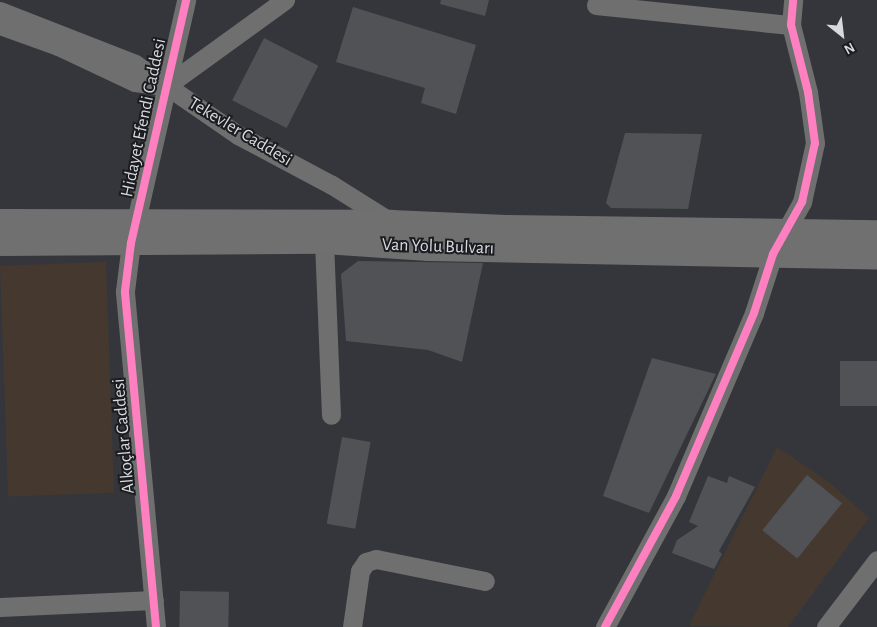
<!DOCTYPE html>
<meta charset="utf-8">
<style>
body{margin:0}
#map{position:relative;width:877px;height:627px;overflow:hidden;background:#35363b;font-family:"Alegreya Sans",sans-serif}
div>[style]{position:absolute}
.education>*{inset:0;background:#45392f;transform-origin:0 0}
.building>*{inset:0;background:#505256;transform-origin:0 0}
.minor>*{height:19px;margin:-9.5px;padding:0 9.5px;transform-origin:9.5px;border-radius:9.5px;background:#706f6f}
.major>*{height:25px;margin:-12.5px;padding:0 12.5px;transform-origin:12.5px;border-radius:12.5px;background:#707071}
.cycleway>*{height:8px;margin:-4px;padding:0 4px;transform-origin:4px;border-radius:4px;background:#ff80c0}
span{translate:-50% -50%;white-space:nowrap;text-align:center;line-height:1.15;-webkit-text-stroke:4px #1b1c20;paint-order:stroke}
.street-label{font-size:18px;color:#d8d9df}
.north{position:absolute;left:817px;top:10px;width:50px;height:50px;-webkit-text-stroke:4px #1b1c20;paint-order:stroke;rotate:151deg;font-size:14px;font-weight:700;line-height:20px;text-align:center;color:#d8d9df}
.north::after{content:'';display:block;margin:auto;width:18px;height:22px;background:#d8d9df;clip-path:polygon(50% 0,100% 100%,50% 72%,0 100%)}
</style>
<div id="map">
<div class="education">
<i style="left:106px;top:262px;width:231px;height:106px;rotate:88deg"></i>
<i style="clip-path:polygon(777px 447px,830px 483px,869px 518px,788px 627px,689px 626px)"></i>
</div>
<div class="building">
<i style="clip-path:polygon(441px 0,489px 0,485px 16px,440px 4px)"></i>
<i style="clip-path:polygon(353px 7px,476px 45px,456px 114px,421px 103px,425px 88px,336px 62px)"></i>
<i style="left:264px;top:38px;width:61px;height:70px;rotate:27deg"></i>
<i style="clip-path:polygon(625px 133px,702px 134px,688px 209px,611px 208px,606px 203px)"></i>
<i style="clip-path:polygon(358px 261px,483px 263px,462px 362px,428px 350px,346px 341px,341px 274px)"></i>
<i style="clip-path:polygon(652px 358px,716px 374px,649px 513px,603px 496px)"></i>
<i style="left:840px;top:361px;width:37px;height:45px"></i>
<i style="left:342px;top:437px;width:29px;height:88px;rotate:10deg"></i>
<i style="left:807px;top:475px;width:45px;height:71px;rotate:39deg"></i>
<i style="clip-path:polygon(708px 476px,727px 483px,729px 476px,755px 487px,719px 551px,722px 554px,714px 569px,672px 553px,677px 540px,698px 526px,689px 522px)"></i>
<i style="left:180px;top:591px;width:49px;height:36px;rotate:1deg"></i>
</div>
<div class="minor">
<i style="left:596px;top:5px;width:196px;rotate:5.9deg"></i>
<i style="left:0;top:11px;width:145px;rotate:21.4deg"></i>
<i style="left:135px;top:64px;width:125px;rotate:34.6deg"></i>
<i style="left:238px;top:135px;width:106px;rotate:28deg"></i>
<i style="left:332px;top:185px;width:70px;rotate:32.1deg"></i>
<i style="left:0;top:25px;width:62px;rotate:19.9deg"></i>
<i style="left:58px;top:46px;width:85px;rotate:25.1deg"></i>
<i style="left:135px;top:82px;width:30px;rotate:8deg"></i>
<i style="left:166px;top:86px;width:147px;rotate:-35.9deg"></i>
<i style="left:324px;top:241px;width:174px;rotate:87.7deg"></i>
<i style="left:0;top:607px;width:154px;rotate:-2.6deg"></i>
<i style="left:156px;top:627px;width:337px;rotate:-95.3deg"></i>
<i style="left:125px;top:291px;width:48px;rotate:-82.9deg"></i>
<i style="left:131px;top:243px;width:249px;rotate:-77.2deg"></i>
<i style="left:352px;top:627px;width:57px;rotate:-81.9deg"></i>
<i style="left:360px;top:571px;width:11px;rotate:-56deg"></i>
<i style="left:366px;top:562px;width:10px;rotate:-17deg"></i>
<i style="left:376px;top:559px;width:111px;rotate:11.4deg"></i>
<i style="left:605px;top:627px;width:149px;rotate:-61.5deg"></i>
<i style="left:676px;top:496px;width:199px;rotate:-66.9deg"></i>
<i style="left:754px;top:313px;width:62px;rotate:-72.1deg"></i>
<i style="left:773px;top:254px;width:60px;rotate:-60.9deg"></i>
<i style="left:802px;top:202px;width:60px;rotate:-77.6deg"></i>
<i style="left:815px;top:143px;width:51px;rotate:-97.8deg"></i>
<i style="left:808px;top:92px;width:69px;rotate:-104.2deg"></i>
<i style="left:791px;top:25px;width:25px;rotate:-85deg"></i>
<i style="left:826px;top:627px;width:84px;rotate:-52.7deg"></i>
</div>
<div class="major">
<i style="left:0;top:221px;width:391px;rotate:0.1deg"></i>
<i style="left:391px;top:222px;width:114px;rotate:2.5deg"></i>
<i style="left:505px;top:227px;width:372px;rotate:0.8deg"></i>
<i style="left:0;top:243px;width:324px;rotate:-0.4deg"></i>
<i style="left:324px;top:241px;width:104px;rotate:3.9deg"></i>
<i style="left:428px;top:248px;width:449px;rotate:1.1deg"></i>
</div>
<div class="cycleway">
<i style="left:156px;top:627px;width:337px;rotate:-95.3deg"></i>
<i style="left:125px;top:291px;width:48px;rotate:-82.9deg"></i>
<i style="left:131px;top:243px;width:249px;rotate:-77.2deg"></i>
<i style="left:605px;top:627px;width:149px;rotate:-61.5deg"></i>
<i style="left:676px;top:496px;width:199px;rotate:-66.9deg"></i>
<i style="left:754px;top:313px;width:62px;rotate:-72.1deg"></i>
<i style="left:773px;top:254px;width:60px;rotate:-60.9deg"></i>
<i style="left:802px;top:202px;width:60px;rotate:-77.6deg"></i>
<i style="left:815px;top:143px;width:51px;rotate:-97.8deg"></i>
<i style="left:808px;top:92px;width:69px;rotate:-104.2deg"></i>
<i style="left:791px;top:25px;width:25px;rotate:-85deg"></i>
</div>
<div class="street-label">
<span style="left:144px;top:118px;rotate:-78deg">Hidayet Efendi Caddesi</span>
<span style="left:240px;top:132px;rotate:31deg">Tekevler Caddesi</span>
<span style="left:438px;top:247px;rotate:2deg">Van Yolu Bulvarı</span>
<span style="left:124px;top:436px;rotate:-95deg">Alkoçlar Caddesi</span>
</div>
<div class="north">N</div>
</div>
